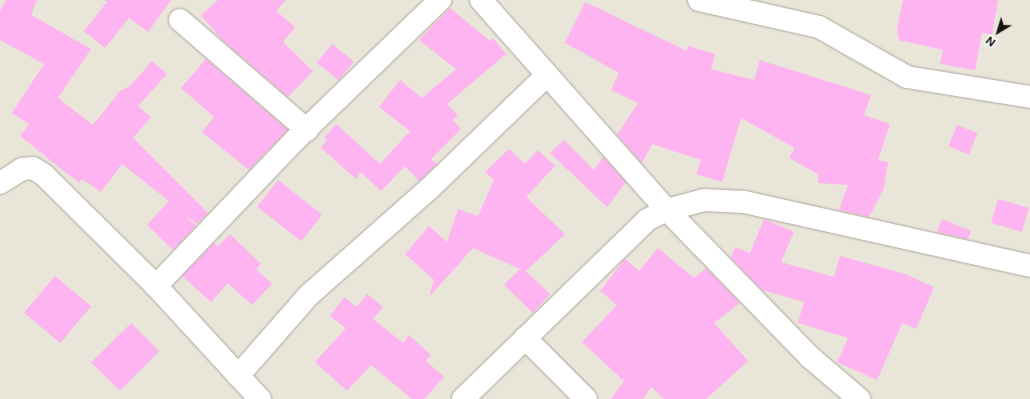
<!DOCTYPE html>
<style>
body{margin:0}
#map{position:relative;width:1030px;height:399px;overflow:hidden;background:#e9e5d9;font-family:Inter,sans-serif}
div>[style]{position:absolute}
.building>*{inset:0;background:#fdb4f0;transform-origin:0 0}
.roads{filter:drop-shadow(0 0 1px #aba79c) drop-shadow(0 0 1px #aba79c)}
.street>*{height:22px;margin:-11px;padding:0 11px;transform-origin:11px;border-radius:11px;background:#fff}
span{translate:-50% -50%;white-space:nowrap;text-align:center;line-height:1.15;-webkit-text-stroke:3.5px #fff;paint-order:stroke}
.north{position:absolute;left:978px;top:12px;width:40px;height:40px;-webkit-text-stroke:3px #fff;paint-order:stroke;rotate:218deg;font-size:11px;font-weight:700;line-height:16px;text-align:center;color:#14130f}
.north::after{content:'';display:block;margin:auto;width:14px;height:18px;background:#14130f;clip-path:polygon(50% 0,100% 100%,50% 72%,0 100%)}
</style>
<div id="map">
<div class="building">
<i style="clip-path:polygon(6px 0,37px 0,31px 15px,91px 49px,58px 98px,93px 125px,120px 91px,130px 86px,152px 61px,167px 74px,138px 106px,151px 117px,133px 138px,208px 213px,197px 224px,185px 215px,196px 226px,173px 250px,147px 225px,169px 201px,122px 164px,101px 192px,82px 179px,79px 183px,20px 136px,29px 124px,12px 113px,44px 64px,0 40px,0 11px)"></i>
<i style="clip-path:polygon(104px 0,171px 0,148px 32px,129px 18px,105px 48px,84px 31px,107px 2px)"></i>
<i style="clip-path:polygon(218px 0,286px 0,276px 11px,295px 27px,283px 42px,313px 71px,288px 97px,222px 40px,201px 15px)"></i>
<i style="clip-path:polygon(903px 0,998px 0,992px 35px,982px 33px,975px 70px,940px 64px,943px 50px,899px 40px,897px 29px)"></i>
<i style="clip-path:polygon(585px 2px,687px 51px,688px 46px,715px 54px,711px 69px,754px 80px,760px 60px,871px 95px,864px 115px,890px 124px,878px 160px,888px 162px,884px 188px,869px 217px,839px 210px,848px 185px,818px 183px,818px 174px,789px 158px,795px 148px,741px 118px,722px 182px,696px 174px,701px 160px,652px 144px,642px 163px,617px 135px,638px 103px,611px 90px,619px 73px,565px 43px)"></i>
<i style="clip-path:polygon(450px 8px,490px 41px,493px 38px,506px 54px,447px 104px,458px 115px,453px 120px,461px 129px,431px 159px,437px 164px,419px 181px,405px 166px,381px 191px,361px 172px,356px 179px,321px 148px,327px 140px,324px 138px,336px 124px,380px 164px,410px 131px,379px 107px,400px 80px,422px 98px,456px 69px,419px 40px)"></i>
<i style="left:332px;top:44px;width:28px;height:24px;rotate:39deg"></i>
<i style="clip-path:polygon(206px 59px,288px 130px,249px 170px,202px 132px,214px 117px,181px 88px)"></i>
<i style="left:957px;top:125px;width:22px;height:23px;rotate:22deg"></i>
<i style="clip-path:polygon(564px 140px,594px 170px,603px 157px,626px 182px,607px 207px,550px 153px)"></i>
<i style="clip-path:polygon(509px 149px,525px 164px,538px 150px,555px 166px,526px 197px,565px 234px,526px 271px,550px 294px,533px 313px,504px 285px,520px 269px,473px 248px,429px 297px,434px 280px,405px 254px,429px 226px,447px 242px,458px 209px,478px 216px,494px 180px,485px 172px)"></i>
<i style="left:278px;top:180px;width:56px;height:34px;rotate:38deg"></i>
<i style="left:998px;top:199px;width:32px;height:25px;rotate:16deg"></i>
<i style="clip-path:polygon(764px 219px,794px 232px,781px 262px,834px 277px,840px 256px,905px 274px,934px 287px,916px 329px,902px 323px,877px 380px,837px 362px,848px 338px,798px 323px,804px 302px,762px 290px,731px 258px,735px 247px,750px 253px)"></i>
<i style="clip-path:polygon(942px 219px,971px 231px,968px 239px,937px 232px)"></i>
<i style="clip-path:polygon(230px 234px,261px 264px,256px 269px,272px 284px,252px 305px,228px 283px,211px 302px,182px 276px,214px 243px,218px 246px)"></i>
<i style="clip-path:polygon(658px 248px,694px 278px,706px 268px,740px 303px,714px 323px,748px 361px,706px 399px,664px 399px,651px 387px,643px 399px,611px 399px,624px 381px,582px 342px,617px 305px,600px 291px,625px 259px,639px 271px)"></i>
<i style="left:55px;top:276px;width:47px;height:48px;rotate:40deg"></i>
<i style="clip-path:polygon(367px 294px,383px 307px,373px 319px,403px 343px,409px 335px,431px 355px,426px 361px,444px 377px,424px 399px,412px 399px,371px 365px,347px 391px,315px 362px,346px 328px,330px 316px,344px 297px,357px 307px)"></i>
<i style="left:131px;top:323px;width:40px;height:56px;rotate:45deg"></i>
</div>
<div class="roads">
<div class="street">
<i style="left:481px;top:0;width:281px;rotate:48.5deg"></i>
<i style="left:667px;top:210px;width:205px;rotate:45.8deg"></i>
<i style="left:810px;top:357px;width:65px;rotate:40.6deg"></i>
<i style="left:699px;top:0;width:123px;rotate:12.7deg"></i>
<i style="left:819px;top:27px;width:101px;rotate:29.6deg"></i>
<i style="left:907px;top:77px;width:125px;rotate:9.2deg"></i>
<i style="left:180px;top:20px;width:168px;rotate:40.9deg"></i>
<i style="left:0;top:183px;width:26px;rotate:-32deg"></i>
<i style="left:22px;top:169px;width:11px;rotate:-5deg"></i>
<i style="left:33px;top:168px;width:13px;rotate:32deg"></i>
<i style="left:44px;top:175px;width:158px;rotate:44.7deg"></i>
<i style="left:156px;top:286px;width:154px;rotate:47.4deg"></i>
<i style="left:156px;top:286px;width:202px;rotate:-46.4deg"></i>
<i style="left:295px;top:140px;width:202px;rotate:-44deg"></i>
<i style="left:525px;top:338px;width:86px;rotate:45deg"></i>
<i style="left:238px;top:376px;width:108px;rotate:-48.8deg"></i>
<i style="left:309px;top:295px;width:160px;rotate:-41.5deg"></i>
<i style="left:429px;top:189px;width:164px;rotate:-44deg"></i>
<i style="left:463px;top:399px;width:257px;rotate:-44.2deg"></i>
<i style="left:647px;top:220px;width:22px;rotate:-27deg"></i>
<i style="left:667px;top:210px;width:38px;rotate:-15deg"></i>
<i style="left:704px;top:200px;width:40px;rotate:2.9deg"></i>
<i style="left:744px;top:202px;width:293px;rotate:12.6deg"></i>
</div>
</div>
<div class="north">N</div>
</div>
